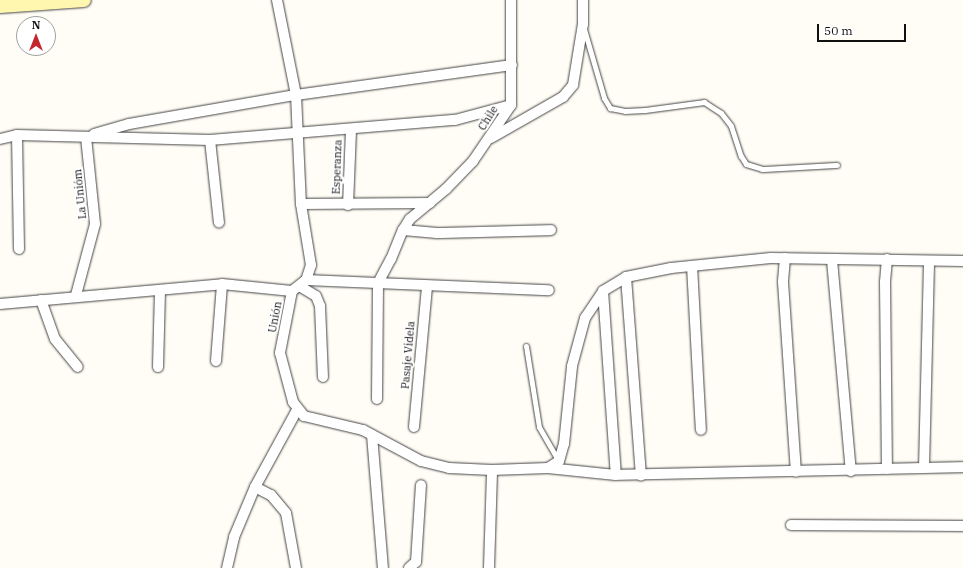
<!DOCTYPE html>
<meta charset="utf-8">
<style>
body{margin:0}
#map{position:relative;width:963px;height:568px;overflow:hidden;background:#fffdf5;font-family:"IBM Plex Serif",serif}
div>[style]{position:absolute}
.roads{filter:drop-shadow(0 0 1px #444) drop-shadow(0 0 1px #444)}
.lane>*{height:5px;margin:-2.5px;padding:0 2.5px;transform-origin:2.5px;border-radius:2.5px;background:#fff}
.street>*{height:10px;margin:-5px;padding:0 5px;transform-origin:5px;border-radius:5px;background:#fff}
.secondary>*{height:14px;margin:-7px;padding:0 7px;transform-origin:7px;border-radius:7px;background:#fff6b0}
span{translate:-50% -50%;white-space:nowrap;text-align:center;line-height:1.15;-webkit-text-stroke:4px #fff;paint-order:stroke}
.street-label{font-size:11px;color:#111}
.north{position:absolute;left:16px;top:16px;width:40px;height:40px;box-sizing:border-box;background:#fff;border:1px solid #a0a0a0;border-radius:50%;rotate:0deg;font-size:11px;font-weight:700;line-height:16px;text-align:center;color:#111}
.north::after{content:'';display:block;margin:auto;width:14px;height:18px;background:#c4262e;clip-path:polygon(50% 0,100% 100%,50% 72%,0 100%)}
.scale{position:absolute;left:817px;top:24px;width:89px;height:18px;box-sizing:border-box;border:2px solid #111;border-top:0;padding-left:5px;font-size:12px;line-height:14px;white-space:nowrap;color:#111;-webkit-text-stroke:3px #fff;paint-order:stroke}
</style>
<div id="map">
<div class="roads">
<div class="lane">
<i style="left:584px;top:29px;width:72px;rotate:73.8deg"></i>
<i style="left:604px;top:98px;width:12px;rotate:59deg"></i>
<i style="left:610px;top:108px;width:15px;rotate:11deg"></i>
<i style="left:625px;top:111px;width:20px;rotate:-3deg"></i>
<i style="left:645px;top:110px;width:60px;rotate:-7.7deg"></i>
<i style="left:704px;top:102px;width:20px;rotate:33deg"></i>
<i style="left:721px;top:113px;width:16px;rotate:52deg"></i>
<i style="left:731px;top:126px;width:32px;rotate:72deg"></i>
<i style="left:741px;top:156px;width:9px;rotate:58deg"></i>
<i style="left:746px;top:164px;width:17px;rotate:17deg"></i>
<i style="left:762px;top:169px;width:75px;rotate:-3.1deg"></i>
<i style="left:526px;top:346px;width:82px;rotate:80.9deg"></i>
<i style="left:539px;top:427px;width:39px;rotate:60deg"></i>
</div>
<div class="street">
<i style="left:277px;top:0;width:97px;rotate:78.7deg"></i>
<i style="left:296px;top:95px;width:109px;rotate:87.4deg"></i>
<i style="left:301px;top:204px;width:62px;rotate:80.7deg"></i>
<i style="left:311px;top:265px;width:16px;rotate:108deg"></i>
<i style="left:306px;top:280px;width:18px;rotate:142deg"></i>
<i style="left:292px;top:291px;width:63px;rotate:101deg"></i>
<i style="left:280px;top:353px;width:51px;rotate:75.1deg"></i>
<i style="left:293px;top:402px;width:18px;rotate:52deg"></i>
<i style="left:304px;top:416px;width:61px;rotate:13.3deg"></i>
<i style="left:363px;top:430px;width:66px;rotate:28.1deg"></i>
<i style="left:421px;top:461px;width:29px;rotate:14deg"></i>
<i style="left:449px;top:468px;width:43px;rotate:2.7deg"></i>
<i style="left:492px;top:470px;width:56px;rotate:-2deg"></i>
<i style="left:548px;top:468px;width:13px;rotate:-32deg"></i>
<i style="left:559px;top:461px;width:18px;rotate:-74deg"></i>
<i style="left:564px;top:444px;width:78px;rotate:-84.1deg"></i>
<i style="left:572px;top:366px;width:50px;rotate:-74.8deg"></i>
<i style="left:585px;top:318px;width:32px;rotate:-56deg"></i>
<i style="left:603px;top:291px;width:27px;rotate:-31deg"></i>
<i style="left:626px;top:277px;width:46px;rotate:-11.3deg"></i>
<i style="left:671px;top:268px;width:100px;rotate:-5.7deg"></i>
<i style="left:771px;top:258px;width:192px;rotate:0.9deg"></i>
<i style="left:94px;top:134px;width:36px;rotate:-16deg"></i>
<i style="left:129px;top:124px;width:169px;rotate:-9.9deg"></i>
<i style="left:296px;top:95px;width:218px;rotate:-7.9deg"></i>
<i style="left:17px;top:135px;width:114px;rotate:89deg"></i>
<i style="left:491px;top:138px;width:83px;rotate:-29.7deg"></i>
<i style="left:563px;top:97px;width:16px;rotate:-50deg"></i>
<i style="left:573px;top:85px;width:62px;rotate:-80.7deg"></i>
<i style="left:583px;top:24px;width:24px;rotate:-90deg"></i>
<i style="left:0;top:139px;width:17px;rotate:-13deg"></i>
<i style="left:17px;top:135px;width:193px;rotate:1.5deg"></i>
<i style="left:210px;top:140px;width:246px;rotate:-4.7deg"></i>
<i style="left:455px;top:120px;width:58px;rotate:-15deg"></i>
<i style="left:210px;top:140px;width:83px;rotate:83.8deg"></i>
<i style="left:301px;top:204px;width:129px;rotate:-0.4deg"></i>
<i style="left:348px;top:205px;width:74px;rotate:-87.7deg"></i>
<i style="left:403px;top:230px;width:34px;rotate:5deg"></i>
<i style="left:437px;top:233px;width:114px;rotate:-1.5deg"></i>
<i style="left:785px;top:258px;width:24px;rotate:95deg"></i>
<i style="left:783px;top:282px;width:190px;rotate:86.1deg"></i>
<i style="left:887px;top:259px;width:23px;rotate:95deg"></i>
<i style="left:885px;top:282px;width:187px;rotate:89.4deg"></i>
<i style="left:832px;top:260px;width:212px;rotate:84.9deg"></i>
<i style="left:692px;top:266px;width:164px;rotate:86.9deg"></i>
<i style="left:626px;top:277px;width:199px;rotate:85.7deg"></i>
<i style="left:306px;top:280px;width:243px;rotate:2.4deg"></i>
<i style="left:301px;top:287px;width:17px;rotate:31deg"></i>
<i style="left:316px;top:296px;width:11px;rotate:68deg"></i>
<i style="left:320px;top:306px;width:71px;rotate:87.6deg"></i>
<i style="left:603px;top:291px;width:184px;rotate:86deg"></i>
<i style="left:76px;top:295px;width:73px;rotate:-75deg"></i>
<i style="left:95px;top:224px;width:87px;rotate:-95.9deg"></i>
<i style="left:41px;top:300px;width:41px;rotate:70.3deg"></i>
<i style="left:55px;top:339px;width:36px;rotate:51deg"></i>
<i style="left:0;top:304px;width:223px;rotate:-5.1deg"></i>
<i style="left:222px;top:284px;width:70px;rotate:5.7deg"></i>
<i style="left:216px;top:361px;width:77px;rotate:-85.5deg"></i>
<i style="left:158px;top:367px;width:77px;rotate:-88.5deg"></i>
<i style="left:377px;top:399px;width:116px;rotate:-89.5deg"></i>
<i style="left:378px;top:283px;width:27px;rotate:-62deg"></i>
<i style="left:391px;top:259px;width:31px;rotate:-68deg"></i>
<i style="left:403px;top:230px;width:13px;rotate:-58deg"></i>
<i style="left:410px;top:219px;width:47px;rotate:-39.8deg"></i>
<i style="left:446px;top:189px;width:39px;rotate:-46deg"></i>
<i style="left:473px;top:161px;width:68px;rotate:-55.8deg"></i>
<i style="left:511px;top:105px;width:105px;rotate:-90deg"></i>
<i style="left:414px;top:427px;width:142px;rotate:-84.7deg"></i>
<i style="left:372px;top:435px;width:133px;rotate:85.3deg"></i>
<i style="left:548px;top:468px;width:68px;rotate:5.9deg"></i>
<i style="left:616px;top:475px;width:347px;rotate:-1.3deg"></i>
<i style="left:924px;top:468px;width:207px;rotate:-88.6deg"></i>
<i style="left:255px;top:487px;width:18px;rotate:27deg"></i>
<i style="left:271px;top:495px;width:23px;rotate:50deg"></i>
<i style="left:286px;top:513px;width:56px;rotate:79.7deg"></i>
<i style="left:791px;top:525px;width:172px;rotate:0.3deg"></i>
<i style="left:227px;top:568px;width:32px;rotate:-77deg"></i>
<i style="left:234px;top:537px;width:54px;rotate:-67.2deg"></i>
<i style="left:255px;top:487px;width:88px;rotate:-61.4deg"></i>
<i style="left:409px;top:568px;width:9px;rotate:-41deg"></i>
<i style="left:416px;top:562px;width:77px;rotate:-86.3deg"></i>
<i style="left:489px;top:568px;width:98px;rotate:-88.2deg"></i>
</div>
<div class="secondary">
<i style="left:0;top:6px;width:84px;rotate:-4.1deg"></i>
</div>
</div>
<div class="street-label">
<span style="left:488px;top:118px;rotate:-58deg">Chile</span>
<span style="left:337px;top:167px;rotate:-88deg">Esperanza</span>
<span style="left:80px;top:194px;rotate:-96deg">La Unióm</span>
<span style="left:275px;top:317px;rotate:-79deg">Unión</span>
<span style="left:408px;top:355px;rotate:-85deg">Pasaje Videla</span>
</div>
<div class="north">N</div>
<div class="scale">50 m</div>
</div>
